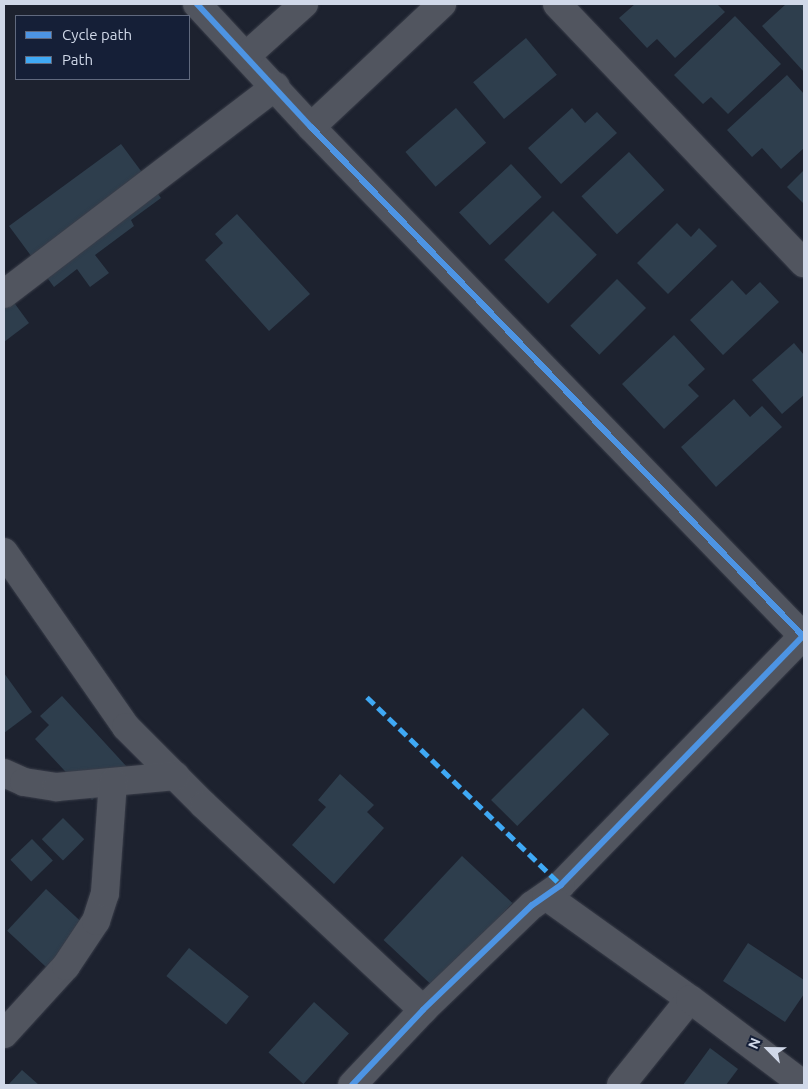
<!DOCTYPE html>
<style>
body{margin:0}
#map{position:relative;width:808px;height:1089px;overflow:hidden;background:#1d222f;font-family:Ubuntu,sans-serif}
div>[style]{position:absolute}
.building>*{inset:0;background:#2e3e4d;transform-origin:0 0}
.roads{filter:drop-shadow(0 0 1px #393d49) drop-shadow(0 0 1px #393d49)}
.minor>*{height:28px;margin:-14px;padding:0 14px;transform-origin:14px;border-radius:14px;background:#51555f}
.quiet>*{height:5px;margin-top:-2.5px;transform-origin:0;background:repeating-linear-gradient(90deg,#3fa9f5 0 10px,transparent 0 15px)}
.cycleway>*{height:6px;margin:-3px;padding:0 3px;transform-origin:3px;border-radius:3px;background:#4d94e3}
span{translate:-50% -50%;white-space:nowrap;text-align:center;line-height:1.15;-webkit-text-stroke:4px #151f37;paint-order:stroke}
.frame{position:absolute;inset:0;border:5px solid #d0d8e8;pointer-events:none}
.legend{position:absolute;left:15px;top:15px;width:175px;height:65px;box-sizing:border-box;background:#151f37;border:1px solid #60697e;margin:0;padding:6px 9px;list-style:none;font-size:15px;color:#d0d8e8}
.legend li{display:flex;align-items:center;gap:10px;height:25px}
.legend b{width:25px;border:1px solid #60697e}
.north{position:absolute;left:743px;top:1024px;width:50px;height:50px;-webkit-text-stroke:4px #151f37;paint-order:stroke;rotate:293deg;font-size:14px;font-weight:700;line-height:20px;text-align:center;color:#d0d8e8}
.north::after{content:'';display:block;margin:auto;width:18px;height:22px;background:#d0d8e8;clip-path:polygon(50% 0,100% 100%,50% 72%,0 100%)}
</style>
<div id="map">
<div class="building">
<i style="clip-path:polygon(635px 4px,717px 4px,725px 12px,675px 58px,657px 39px,647px 48px,619px 18px)"></i>
<i style="clip-path:polygon(786px 4px,804px 4px,804px 72px,762px 26px)"></i>
<i style="clip-path:polygon(735px 16px,781px 64px,728px 114px,711px 97px,703px 104px,674px 75px)"></i>
<i style="left:526px;top:38px;width:48px;height:69px;rotate:50deg"></i>
<i style="clip-path:polygon(787px 75px,804px 94px,804px 148px,781px 169px,762px 148px,752px 157px,727px 130px)"></i>
<i style="left:456px;top:108px;width:46px;height:67px;rotate:49deg"></i>
<i style="clip-path:polygon(572px 108px,585px 123px,597px 112px,617px 133px,561px 184px,528px 148px)"></i>
<i style="clip-path:polygon(121px 144px,161px 198px,131px 220px,134px 226px,95px 255px,109px 273px,90px 287px,77px 269px,54px 287px,9px 226px)"></i>
<i style="left:629px;top:152px;width:52px;height:65px;rotate:47deg"></i>
<i style="left:511px;top:164px;width:45px;height:71px;rotate:47deg"></i>
<i style="clip-path:polygon(804px 170px,804px 204px,787px 187px)"></i>
<i style="left:553px;top:211px;width:62px;height:69px;rotate:45deg"></i>
<i style="clip-path:polygon(237px 214px,310px 294px,269px 331px,205px 260px,223px 243px,215px 234px)"></i>
<i style="clip-path:polygon(677px 223px,691px 237px,699px 228px,717px 246px,668px 294px,637px 263px)"></i>
<i style="left:617px;top:279px;width:41px;height:66px;rotate:45deg"></i>
<i style="clip-path:polygon(732px 280px,746px 295px,760px 282px,779px 302px,723px 355px,690px 320px)"></i>
<i style="clip-path:polygon(4px 289px,29px 323px,4px 342px)"></i>
<i style="clip-path:polygon(674px 335px,705px 369px,688px 385px,699px 396px,664px 429px,622px 384px)"></i>
<i style="clip-path:polygon(794px 343px,804px 355px,804px 395px,782px 414px,752px 380px)"></i>
<i style="clip-path:polygon(734px 399px,750px 417px,762px 406px,782px 427px,716px 487px,681px 447px)"></i>
<i style="clip-path:polygon(4px 673px,32px 712px,4px 733px)"></i>
<i style="clip-path:polygon(62px 696px,127px 767px,92px 800px,35px 739px,49px 725px,40px 716px)"></i>
<i style="left:583px;top:708px;width:37px;height:130px;rotate:45deg"></i>
<i style="clip-path:polygon(340px 774px,374px 805px,367px 812px,384px 828px,334px 884px,292px 845px,326px 807px,318px 800px)"></i>
<i style="left:63px;top:818px;width:30px;height:30px;rotate:45deg"></i>
<i style="left:32px;top:839px;width:30px;height:30px;rotate:46deg"></i>
<i style="left:462px;top:856px;width:69px;height:115px;rotate:43deg"></i>
<i style="left:46px;top:889px;width:54px;height:57px;rotate:43deg"></i>
<i style="clip-path:polygon(748px 943px,804px 980px,804px 994px,785px 1022px,723px 981px)"></i>
<i style="left:189px;top:948px;width:77px;height:36px;rotate:39deg"></i>
<i style="left:314px;top:1002px;width:47px;height:68px;rotate:42deg"></i>
<i style="clip-path:polygon(710px 1048px,738px 1069px,726px 1085px,683px 1085px)"></i>
<i style="clip-path:polygon(22px 1070px,39px 1085px,8px 1085px)"></i>
</div>
<div class="roads">
<div class="minor">
<i style="left:197px;top:4px;width:168px;rotate:47.2deg"></i>
<i style="left:311px;top:127px;width:708px;rotate:45.97deg"></i>
<i style="left:803px;top:636px;width:347px;rotate:134.2deg"></i>
<i style="left:561px;top:885px;width:35px;rotate:145deg"></i>
<i style="left:532px;top:905px;width:151px;rotate:136.1deg"></i>
<i style="left:423px;top:1010px;width:103px;rotate:133.4deg"></i>
<i style="left:557px;top:4px;width:358px;rotate:46.4deg"></i>
<i style="left:246px;top:56px;width:78px;rotate:-41.9deg"></i>
<i style="left:311px;top:127px;width:180px;rotate:-43.2deg"></i>
<i style="left:4px;top:294px;width:342px;rotate:-37.4deg"></i>
<i style="left:4px;top:552px;width:213px;rotate:55.1deg"></i>
<i style="left:126px;top:727px;width:110px;rotate:45deg"></i>
<i style="left:204px;top:805px;width:300px;rotate:43.1deg"></i>
<i style="left:4px;top:773px;width:22px;rotate:24deg"></i>
<i style="left:24px;top:782px;width:33px;rotate:9deg"></i>
<i style="left:57px;top:787px;width:119px;rotate:-5.3deg"></i>
<i style="left:546px;top:896px;width:177px;rotate:35.6deg"></i>
<i style="left:4px;top:1034px;width:92px;rotate:-47.6deg"></i>
<i style="left:66px;top:966px;width:54px;rotate:-56.3deg"></i>
<i style="left:96px;top:921px;width:29px;rotate:-72deg"></i>
<i style="left:105px;top:893px;width:111px;rotate:-85.9deg"></i>
<i style="left:621px;top:1085px;width:110px;rotate:-51.3deg"></i>
<i style="left:690px;top:999px;width:143px;rotate:37deg"></i>
</div>
</div>
<div class="quiet">
<i style="left:367px;top:697px;width:270px;rotate:44.1deg"></i>
</div>
<div class="cycleway">
<i style="left:197px;top:4px;width:168px;rotate:47.2deg"></i>
<i style="left:311px;top:127px;width:708px;rotate:45.97deg"></i>
<i style="left:803px;top:636px;width:347px;rotate:134.2deg"></i>
<i style="left:561px;top:885px;width:35px;rotate:145deg"></i>
<i style="left:532px;top:905px;width:151px;rotate:136.1deg"></i>
<i style="left:423px;top:1010px;width:103px;rotate:133.4deg"></i>
</div>
<div class="frame"></div>
<ul class="legend">
<li><b style="height:6px;background:#4d94e3"></b>Cycle path</li>
<li><b style="height:6px;background:#3fa9f5"></b>Path</li>
</ul>
<div class="north">N</div>
</div>
